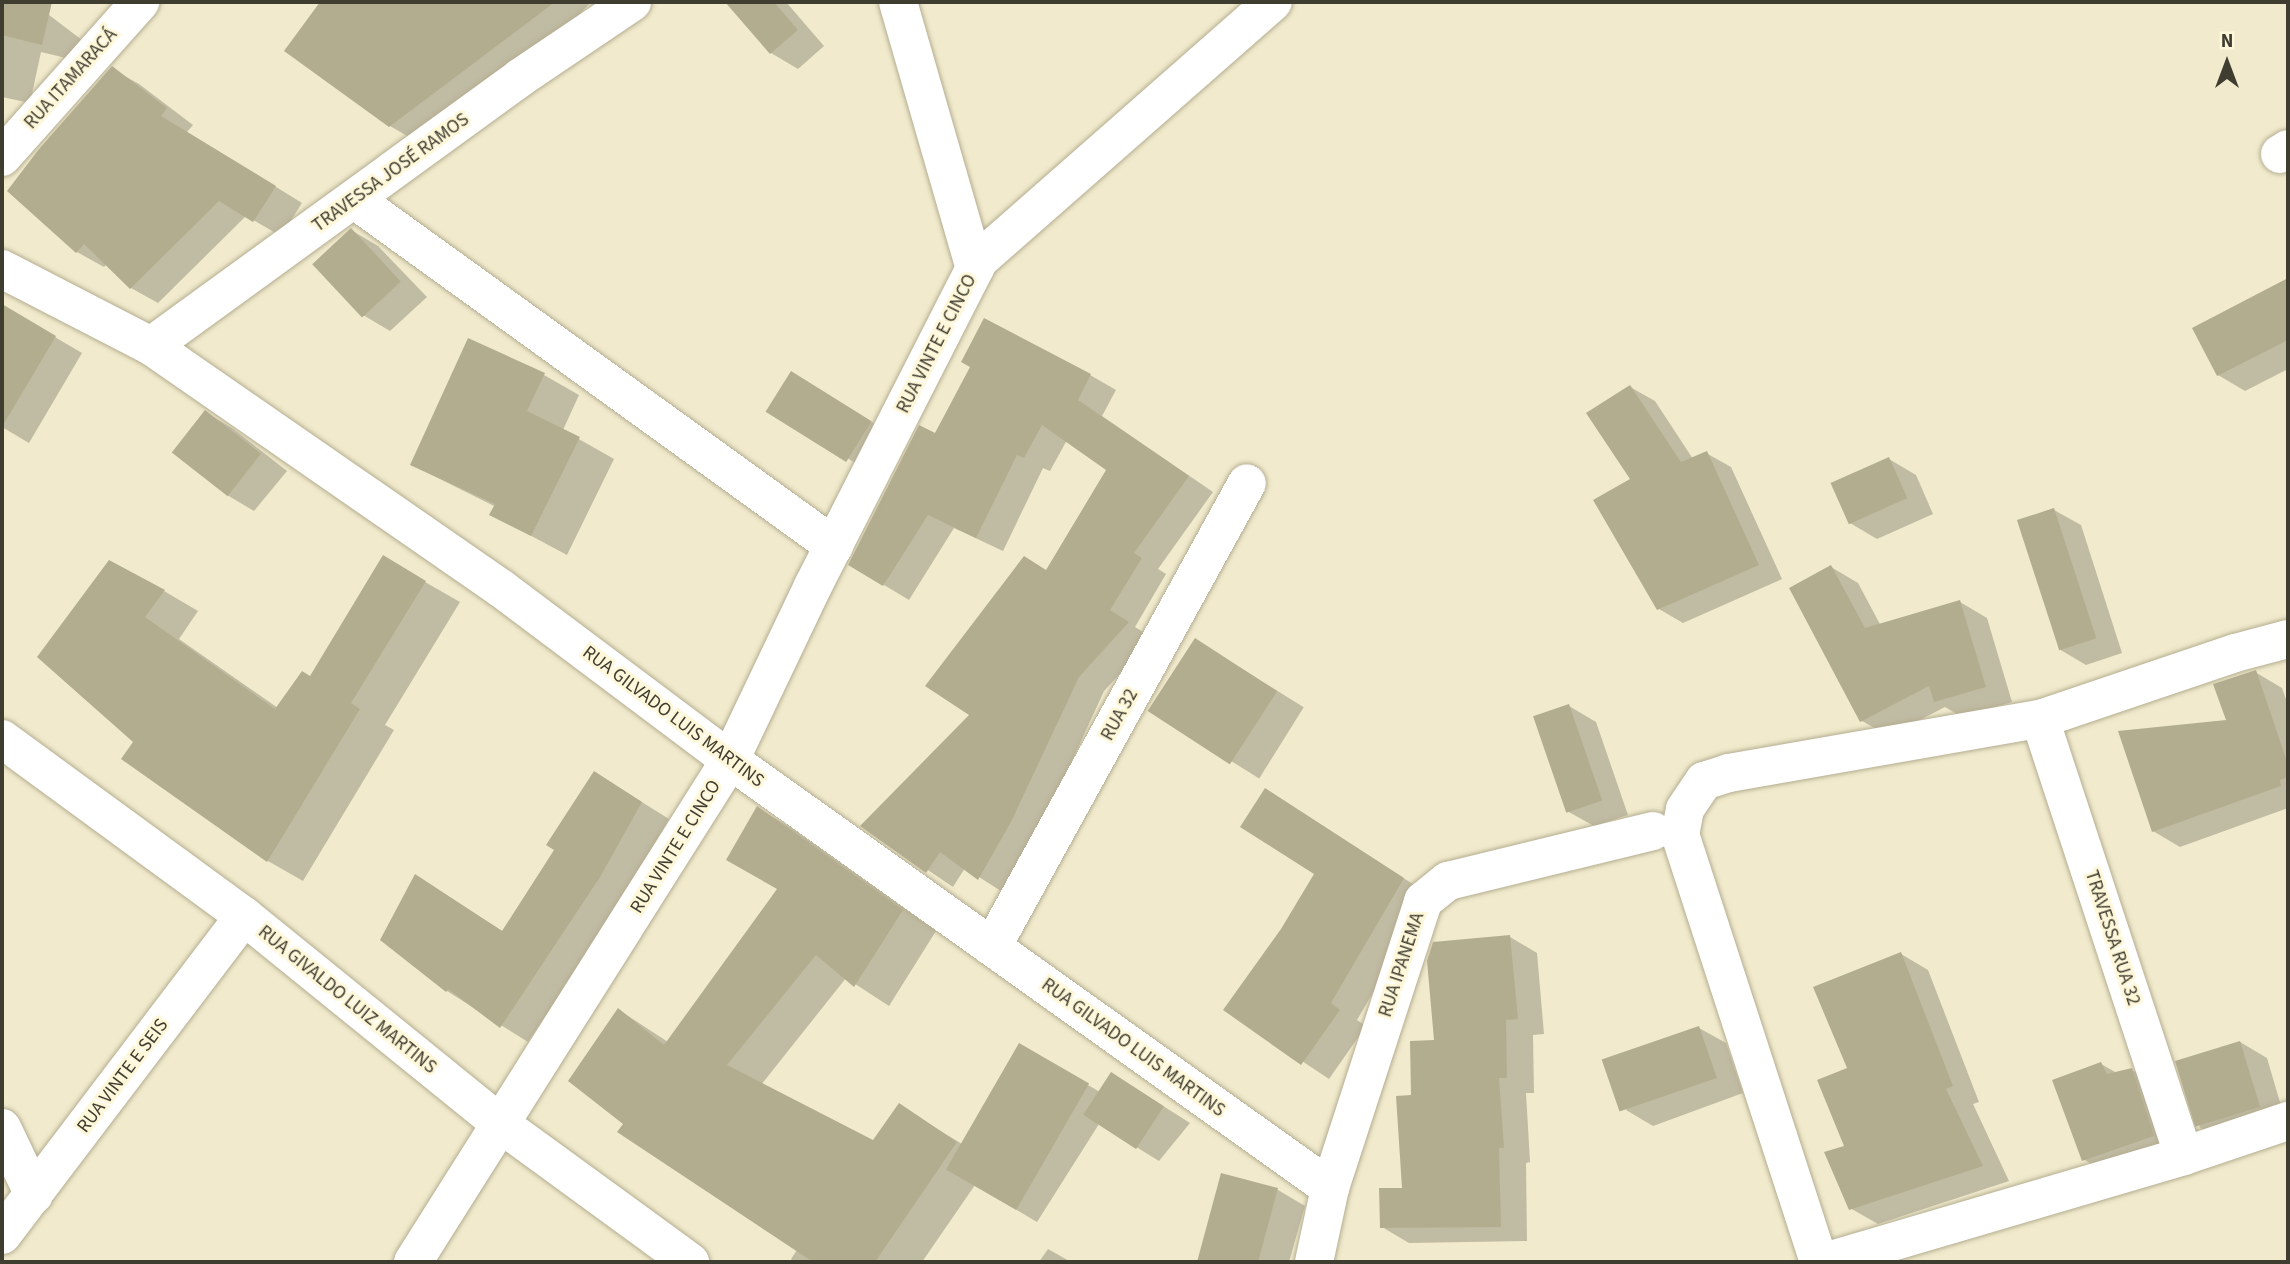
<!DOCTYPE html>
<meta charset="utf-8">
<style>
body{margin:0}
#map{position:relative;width:2290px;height:1264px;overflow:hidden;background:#f1eacc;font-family:"Source Sans 3",sans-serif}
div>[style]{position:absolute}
.shadow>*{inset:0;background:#0003;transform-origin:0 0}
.building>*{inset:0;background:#b3ad90;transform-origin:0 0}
.roads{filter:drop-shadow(0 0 2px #b4ad91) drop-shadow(0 0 2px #b4ad91)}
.minor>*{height:38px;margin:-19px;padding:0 19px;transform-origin:19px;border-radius:19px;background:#fff}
span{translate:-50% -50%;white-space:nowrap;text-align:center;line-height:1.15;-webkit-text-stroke:6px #fef7d9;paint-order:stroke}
.street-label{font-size:19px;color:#3f3c30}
.frame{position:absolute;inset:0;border:4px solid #3f3c30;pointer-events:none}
.north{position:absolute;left:2192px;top:28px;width:70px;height:70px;-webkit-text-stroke:5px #fef7d9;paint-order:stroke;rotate:0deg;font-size:19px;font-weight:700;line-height:28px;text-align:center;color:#3f3c30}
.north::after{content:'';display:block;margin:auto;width:24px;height:32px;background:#3f3c30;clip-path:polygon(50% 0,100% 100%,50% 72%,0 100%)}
</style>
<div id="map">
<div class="shadow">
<i style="clip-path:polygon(2px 2px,32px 2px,103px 56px,95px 65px,41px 52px,30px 103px,2px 97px)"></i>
<i style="clip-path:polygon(323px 2px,591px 2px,550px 46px,421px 144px,390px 126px,287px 51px)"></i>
<i style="clip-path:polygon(727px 2px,786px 2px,824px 46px,798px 69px,771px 53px)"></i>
<i style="clip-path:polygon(112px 69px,139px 84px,193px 125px,187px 132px,302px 203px,281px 236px,246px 216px,158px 303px,131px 288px,107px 264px,104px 267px,77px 252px)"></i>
<i style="clip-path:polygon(351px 230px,378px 246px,427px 297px,390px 331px,363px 315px)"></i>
<i style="clip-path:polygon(2284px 283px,2288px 285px,2288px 369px,2245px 391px,2218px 375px)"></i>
<i style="clip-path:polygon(2px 306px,82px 353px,29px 443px,2px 427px)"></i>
<i style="clip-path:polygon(544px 375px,579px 395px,563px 430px,614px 459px,567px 555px,492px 515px,496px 507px,412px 465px)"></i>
<i style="clip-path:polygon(1090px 375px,1116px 390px,1102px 416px,1213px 492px,1158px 569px,1166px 574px,1135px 627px,1153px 638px,1104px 691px,1037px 837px,1004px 893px,965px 868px,953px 887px,863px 826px,972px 715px,1047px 571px,1108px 469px,1067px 440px,1050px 471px,1043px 468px,1003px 551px,954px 528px,909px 600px,884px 585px,936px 435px)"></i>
<i style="clip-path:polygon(1630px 387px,1655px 401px,1693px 459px,1706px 453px,1731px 467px,1782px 579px,1683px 623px,1659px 609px,1633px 479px)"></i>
<i style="clip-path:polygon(818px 389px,898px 438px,879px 477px,768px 411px)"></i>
<i style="clip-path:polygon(205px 412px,232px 428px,287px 471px,254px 511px,227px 495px,174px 451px)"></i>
<i style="clip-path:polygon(1889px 459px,1916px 475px,1933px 514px,1877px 539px,1850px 523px)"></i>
<i style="clip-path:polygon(2054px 510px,2081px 525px,2122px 653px,2086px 665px,2059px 649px)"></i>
<i style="clip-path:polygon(383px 558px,460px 602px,385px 725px,394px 730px,303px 881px,268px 861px,123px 758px,135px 742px,39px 656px,164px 591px,198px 611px,179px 639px,278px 708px,311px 678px)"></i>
<i style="clip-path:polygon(1831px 567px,1858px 583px,1881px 626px,1960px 602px,1987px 618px,2012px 702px,1962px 717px,1945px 707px,1889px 736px,1862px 721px)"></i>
<i style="left:1196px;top:640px;width:127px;height:84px;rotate:32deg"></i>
<i style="clip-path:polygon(2255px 672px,2282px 688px,2288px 705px,2288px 808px,2180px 847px,2153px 831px,2228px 722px)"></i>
<i style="clip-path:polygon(1569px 706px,1596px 722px,1628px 815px,1594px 826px,1567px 811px)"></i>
<i style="clip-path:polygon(621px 789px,669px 819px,627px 893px,528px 1042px,447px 991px,383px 940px,416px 876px,504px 932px,556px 850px)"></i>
<i style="clip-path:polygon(1266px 790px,1430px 895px,1357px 1020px,1366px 1026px,1329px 1079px,1225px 1010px,1283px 930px,1316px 874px)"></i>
<i style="clip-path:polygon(758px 808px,791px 828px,936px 931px,889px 1006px,846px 978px,761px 1085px,873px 1143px,899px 1106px,962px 1144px,1019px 1045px,1100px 1092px,1138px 1090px,1190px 1123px,1159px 1161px,1099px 1124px,1037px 1222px,975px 1185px,922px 1262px,794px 1262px,791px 1259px,797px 1250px,626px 1124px,619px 1010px,668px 1042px,780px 889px)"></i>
<i style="clip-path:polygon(1510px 937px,1537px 953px,1544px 1034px,1533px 1035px,1534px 1093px,1526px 1093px,1530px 1162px,1526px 1163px,1527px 1241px,1409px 1243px,1382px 1227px,1403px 1190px,1413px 1097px,1436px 1042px)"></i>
<i style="clip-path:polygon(1901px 954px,1928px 970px,1979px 1102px,1973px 1104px,2009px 1181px,1878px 1224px,1850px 1208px,1846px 1147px,1849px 1069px)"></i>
<i style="clip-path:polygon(1699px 1028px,1726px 1043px,1743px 1093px,1653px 1126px,1626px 1110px)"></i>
<i style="clip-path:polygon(2240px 1042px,2267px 1058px,2286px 1123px,2226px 1143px,2199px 1127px)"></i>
<i style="clip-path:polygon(2101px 1064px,2117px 1073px,2132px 1070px,2159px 1085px,2181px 1152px,2110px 1175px,2083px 1159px)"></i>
<i style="clip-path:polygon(1223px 1175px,1278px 1190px,1305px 1206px,1289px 1262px,1199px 1262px)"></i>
<i style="clip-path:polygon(1048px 1249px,1071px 1262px,1039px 1262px)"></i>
</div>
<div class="building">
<i style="clip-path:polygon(2px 2px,52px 2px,42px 45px,2px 35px)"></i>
<i style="clip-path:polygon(320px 2px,555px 2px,389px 127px,284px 51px)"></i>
<i style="clip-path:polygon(725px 2px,774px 2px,798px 30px,770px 54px)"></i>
<i style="clip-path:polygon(112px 66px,167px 108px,161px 116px,276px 186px,253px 222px,219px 201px,130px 289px,84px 244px,76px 253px,7px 191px,39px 149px)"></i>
<i style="left:351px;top:228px;width:73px;height:53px;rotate:47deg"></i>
<i style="clip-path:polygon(2288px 278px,2288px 340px,2217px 376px,2192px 328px)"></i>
<i style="clip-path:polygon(2px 304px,56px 336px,2px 427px)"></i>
<i style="clip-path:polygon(984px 318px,1091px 374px,1078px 400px,1189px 476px,1134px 553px,1142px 558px,1110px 610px,1129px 622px,1079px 677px,1011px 822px,978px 880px,940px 852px,926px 873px,860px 826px,969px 715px,925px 686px,1024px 556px,1046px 570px,1106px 470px,1042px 425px,1024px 458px,1017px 455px,976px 538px,928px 515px,883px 586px,848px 565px,919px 425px,935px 433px,970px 367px,961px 362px)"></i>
<i style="clip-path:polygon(468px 338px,545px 373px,527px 411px,580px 437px,531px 536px,489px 515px,495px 504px,410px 465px)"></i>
<i style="left:791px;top:371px;width:95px;height:48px;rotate:32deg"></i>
<i style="clip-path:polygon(1630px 385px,1681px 462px,1707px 451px,1759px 565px,1657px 610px,1593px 500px,1630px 479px,1586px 413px)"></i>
<i style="left:205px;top:410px;width:71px;height:54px;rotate:38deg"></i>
<i style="left:1889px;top:457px;width:45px;height:64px;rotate:66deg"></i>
<i style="left:2054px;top:508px;width:137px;height:39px;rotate:72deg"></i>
<i style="clip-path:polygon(383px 555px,426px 581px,351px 703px,360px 709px,267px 862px,121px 759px,133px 742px,37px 657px,109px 560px,165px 590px,145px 617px,275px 709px,302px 671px,310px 676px)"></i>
<i style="clip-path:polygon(1831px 565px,1865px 628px,1960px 600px,1986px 687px,1934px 702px,1929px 686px,1860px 722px,1789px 588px)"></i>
<i style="left:1195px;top:638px;width:98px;height:87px;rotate:33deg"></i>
<i style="clip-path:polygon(2256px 670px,2288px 765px,2288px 777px,2280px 780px,2281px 786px,2152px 832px,2118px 731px,2226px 720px,2213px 684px)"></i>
<i style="left:1569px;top:704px;width:102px;height:38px;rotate:71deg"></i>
<i style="clip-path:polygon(594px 771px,642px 802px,600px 877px,500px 1028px,448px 989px,446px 992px,380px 940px,415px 874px,502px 931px,554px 850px,546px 845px)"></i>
<i style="clip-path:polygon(1265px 788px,1404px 878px,1331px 1003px,1340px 1010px,1301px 1065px,1223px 1010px,1281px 929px,1314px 874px,1240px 827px)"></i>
<i style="clip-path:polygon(757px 806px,903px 910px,854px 987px,816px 955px,727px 1065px,873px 1140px,899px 1103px,957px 1142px,875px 1262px,813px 1262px,617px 1132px,623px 1124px,568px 1081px,618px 1008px,664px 1045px,777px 889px,726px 860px)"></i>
<i style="clip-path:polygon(1510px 935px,1518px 1019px,1506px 1020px,1507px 1078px,1499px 1078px,1504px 1148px,1499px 1148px,1501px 1227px,1380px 1228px,1379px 1188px,1402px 1188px,1396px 1096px,1411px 1095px,1410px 1041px,1434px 1040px,1427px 961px,1433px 942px)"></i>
<i style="clip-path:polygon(1901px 952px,1953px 1086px,1946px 1089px,1983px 1166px,1849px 1210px,1824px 1152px,1844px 1146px,1817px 1080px,1847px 1068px,1813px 987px)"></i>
<i style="left:1699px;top:1026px;width:55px;height:103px;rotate:71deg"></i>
<i style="left:2240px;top:1041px;width:69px;height:68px;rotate:73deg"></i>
<i style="left:1019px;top:1043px;width:81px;height:146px;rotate:30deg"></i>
<i style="clip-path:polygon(2101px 1062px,2107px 1074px,2132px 1068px,2154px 1136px,2082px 1161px,2052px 1080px)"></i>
<i style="left:1111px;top:1072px;width:63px;height:51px;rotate:33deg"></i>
<i style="clip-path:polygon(1221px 1173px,1278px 1188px,1258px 1262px,1197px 1262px)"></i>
</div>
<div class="roads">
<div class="minor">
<i style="left:898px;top:2px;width:277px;rotate:73.9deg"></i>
<i style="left:2280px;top:154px;width:9px;rotate:-32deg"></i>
<i style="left:2px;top:157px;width:208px;rotate:-48.3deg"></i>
<i style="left:355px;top:200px;width:591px;rotate:35.84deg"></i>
<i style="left:2px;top:269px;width:168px;rotate:27.3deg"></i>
<i style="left:151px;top:346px;width:427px;rotate:34.7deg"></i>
<i style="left:502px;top:589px;width:285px;rotate:36.9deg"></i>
<i style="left:730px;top:760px;width:737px;rotate:35.5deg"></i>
<i style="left:151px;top:346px;width:457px;rotate:-36deg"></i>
<i style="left:521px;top:77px;width:134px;rotate:-34deg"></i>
<i style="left:2040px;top:719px;width:460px;rotate:71.8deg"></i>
<i style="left:2px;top:739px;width:300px;rotate:36.2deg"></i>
<i style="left:244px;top:916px;width:332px;rotate:39deg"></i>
<i style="left:502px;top:1125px;width:233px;rotate:36.1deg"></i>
<i style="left:992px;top:947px;width:529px;rotate:-61.21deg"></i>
<i style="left:2px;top:1128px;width:74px;rotate:64.5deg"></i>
<i style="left:2px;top:1235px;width:400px;rotate:-52.8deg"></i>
<i style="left:413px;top:1262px;width:594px;rotate:-57.73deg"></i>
<i style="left:730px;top:760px;width:193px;rotate:-64.5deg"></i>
<i style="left:813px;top:586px;width:366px;rotate:-63deg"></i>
<i style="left:979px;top:260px;width:391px;rotate:-41.3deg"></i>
<i style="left:1314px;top:1262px;width:76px;rotate:-77.8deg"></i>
<i style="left:1330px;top:1188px;width:302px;rotate:-72deg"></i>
<i style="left:1423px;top:901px;width:32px;rotate:-39deg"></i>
<i style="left:1448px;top:881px;width:211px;rotate:-13.7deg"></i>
<i style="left:1819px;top:1262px;width:449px;rotate:-108deg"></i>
<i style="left:1680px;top:835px;width:26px;rotate:-79deg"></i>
<i style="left:1685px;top:809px;width:34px;rotate:-56deg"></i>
<i style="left:1704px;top:781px;width:26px;rotate:-18deg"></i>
<i style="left:1729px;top:773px;width:316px;rotate:-9.9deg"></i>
<i style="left:2040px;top:719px;width:206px;rotate:-18.7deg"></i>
<i style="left:2235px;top:653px;width:55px;rotate:-14.8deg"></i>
<i style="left:1824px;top:1262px;width:375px;rotate:-16.4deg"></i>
<i style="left:2184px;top:1156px;width:110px;rotate:-18.6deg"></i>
</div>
</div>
<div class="street-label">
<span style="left:71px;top:79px;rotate:-48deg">RUA ITAMARACÁ</span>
<span style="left:391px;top:173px;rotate:-36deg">TRAVESSA JOSÉ RAMOS</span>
<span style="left:937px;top:344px;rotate:-63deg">RUA VINTE E CINCO</span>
<span style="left:1120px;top:715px;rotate:-61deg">RUA 32</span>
<span style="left:673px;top:717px;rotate:37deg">RUA GILVADO LUIS MARTINS</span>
<span style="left:676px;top:847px;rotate:-58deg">RUA VINTE E CINCO</span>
<span style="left:2112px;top:938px;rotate:72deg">TRAVESSA RUA 32</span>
<span style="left:1402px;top:965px;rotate:-72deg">RUA IPANEMA</span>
<span style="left:347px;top:1000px;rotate:39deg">RUA GIVALDO LUIZ MARTINS</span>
<span style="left:1133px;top:1048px;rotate:36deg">RUA GILVADO LUIS MARTINS</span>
<span style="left:123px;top:1076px;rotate:-53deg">RUA VINTE E SEIS</span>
</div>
<div class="frame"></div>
<div class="north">N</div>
</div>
